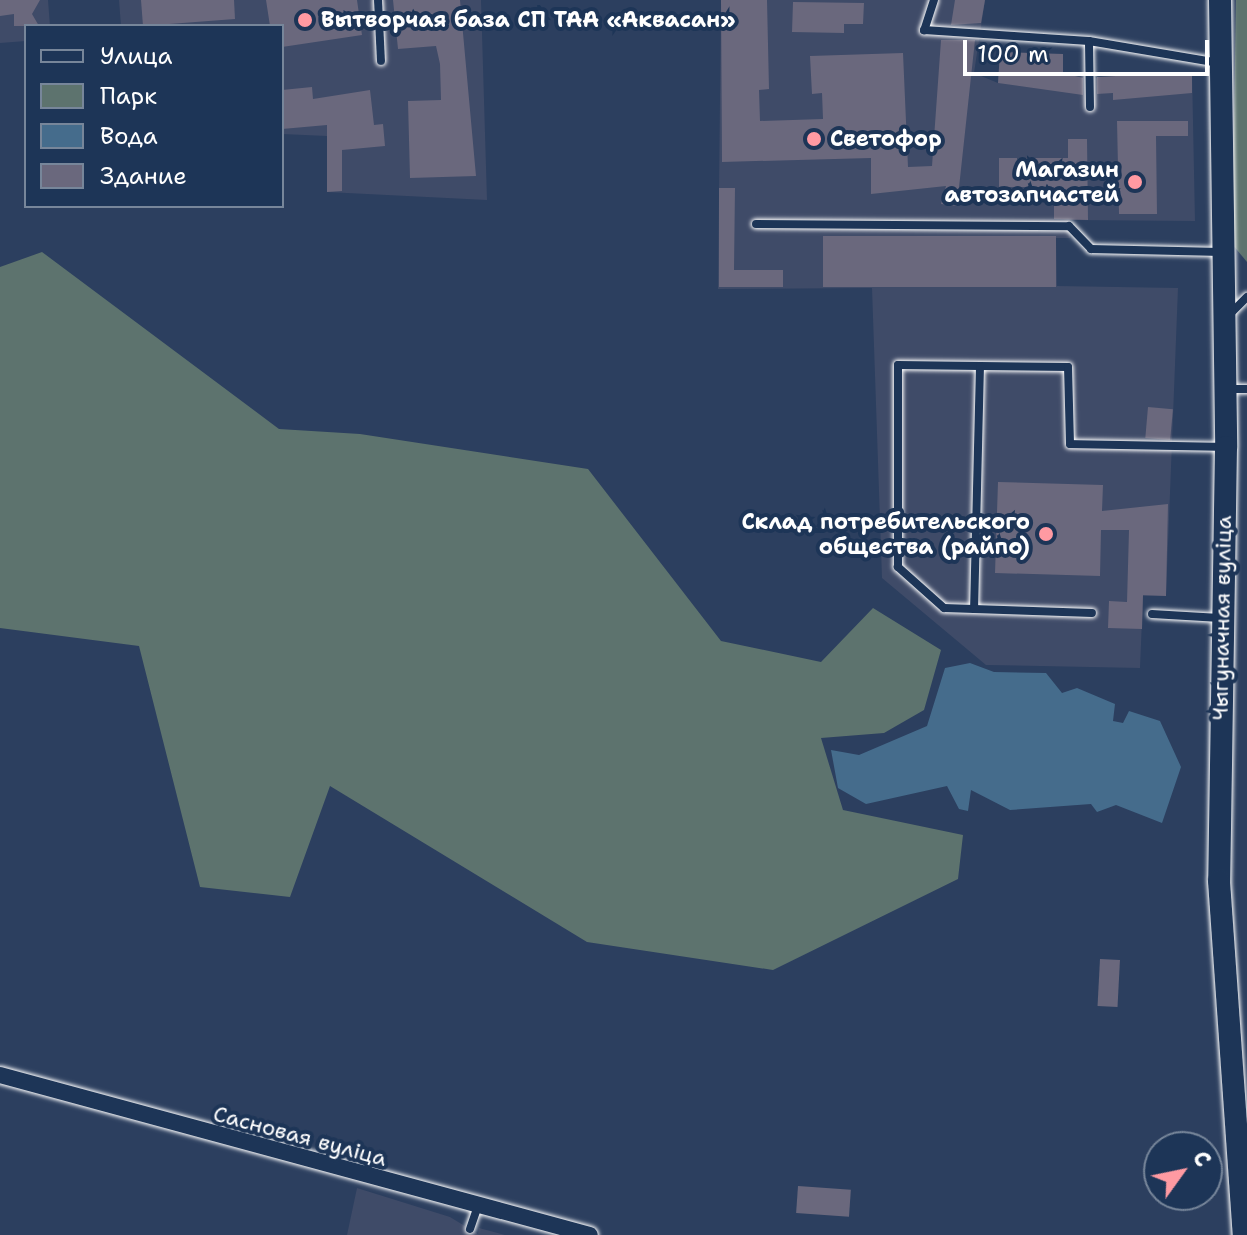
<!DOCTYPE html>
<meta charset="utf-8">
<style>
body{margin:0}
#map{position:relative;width:1247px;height:1235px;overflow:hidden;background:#2c3f5f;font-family:"Shantell Sans",sans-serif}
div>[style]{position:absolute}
.built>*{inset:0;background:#3f4b68}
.green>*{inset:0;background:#5d736e}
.water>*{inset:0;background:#456c8c}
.building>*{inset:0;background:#6a687d;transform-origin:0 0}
.roads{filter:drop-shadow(0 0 2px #fff) drop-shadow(0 0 2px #fff)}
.lane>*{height:8px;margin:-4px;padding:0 4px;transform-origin:4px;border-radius:4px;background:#1d3557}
.street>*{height:16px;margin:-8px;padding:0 8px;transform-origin:8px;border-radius:8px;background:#1d3557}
.secondary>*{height:22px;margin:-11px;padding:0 11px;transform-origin:11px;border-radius:11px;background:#1d3557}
.dots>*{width:22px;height:22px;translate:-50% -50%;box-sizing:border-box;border:4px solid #1d3557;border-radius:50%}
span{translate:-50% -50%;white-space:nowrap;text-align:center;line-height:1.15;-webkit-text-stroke:8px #1d3557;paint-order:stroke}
.poi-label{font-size:22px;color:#fff;font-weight:700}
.left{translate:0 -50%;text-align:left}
.right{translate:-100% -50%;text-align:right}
.street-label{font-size:22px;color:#fff}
.legend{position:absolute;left:24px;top:24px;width:260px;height:184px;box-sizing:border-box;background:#1d3557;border:2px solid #77869a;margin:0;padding:10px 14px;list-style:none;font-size:24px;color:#fff}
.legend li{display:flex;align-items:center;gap:16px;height:40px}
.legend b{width:40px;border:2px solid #77869a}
.north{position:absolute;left:1143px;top:1131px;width:80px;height:80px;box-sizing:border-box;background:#1d3557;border:2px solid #77869a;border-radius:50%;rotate:57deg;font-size:22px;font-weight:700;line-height:32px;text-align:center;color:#fff}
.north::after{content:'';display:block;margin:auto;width:28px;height:36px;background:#ff9aa2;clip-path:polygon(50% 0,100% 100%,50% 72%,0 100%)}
.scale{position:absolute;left:963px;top:40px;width:246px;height:36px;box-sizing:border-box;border:4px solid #fff;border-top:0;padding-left:10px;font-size:24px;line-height:28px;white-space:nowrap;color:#fff;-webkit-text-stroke:6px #1d3557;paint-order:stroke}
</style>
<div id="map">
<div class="built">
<i style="clip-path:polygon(0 0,48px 0,50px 26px,26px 26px,26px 41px,0 43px)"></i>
<i style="clip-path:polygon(119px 0,481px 0,487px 200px,327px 192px,327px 136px,282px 134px,282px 26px,121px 26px)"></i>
<i style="clip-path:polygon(721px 0,985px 0,974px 73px,998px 83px,1000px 52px,1063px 55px,1063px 73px,1094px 78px,1192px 72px,1195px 221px,1070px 220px,1070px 238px,1056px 238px,1057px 286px,1178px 288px,1166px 596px,1143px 596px,1140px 668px,986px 665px,882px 578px,872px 288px,718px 289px)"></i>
<i style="clip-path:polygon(357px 1188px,450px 1217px,478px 1234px,479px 1228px,505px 1235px,347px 1235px)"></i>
</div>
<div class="green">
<i style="clip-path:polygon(1236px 0,1247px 0,1247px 262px,1232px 244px)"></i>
<i style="clip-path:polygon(42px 252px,279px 429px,360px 434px,588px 469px,721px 641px,821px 662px,873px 608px,941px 650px,924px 710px,884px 733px,821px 738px,843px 810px,963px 835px,958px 879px,773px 970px,587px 942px,330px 786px,290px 897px,200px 887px,139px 646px,0 628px,0 267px)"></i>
</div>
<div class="water">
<i style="clip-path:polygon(970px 663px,994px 672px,1046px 673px,1062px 693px,1077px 688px,1115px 704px,1113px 721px,1123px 723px,1129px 711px,1160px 721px,1181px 767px,1162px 823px,1116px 805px,1097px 812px,1091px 804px,1010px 810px,971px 790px,968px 811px,959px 809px,947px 786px,866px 804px,838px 788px,831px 750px,859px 755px,927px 726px,945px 668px)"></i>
</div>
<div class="building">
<i style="clip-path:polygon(0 0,40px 0,32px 14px,39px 26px,14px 26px,14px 14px,0 16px)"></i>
<i style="clip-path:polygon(141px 0,234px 0,235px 19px,143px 26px)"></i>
<i style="clip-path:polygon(266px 0,357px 0,362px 35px,282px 47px,282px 26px,270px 26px)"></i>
<i style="clip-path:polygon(393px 0,460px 0,476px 176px,410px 178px,408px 101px,441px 100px,440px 64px,436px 46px,398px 49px)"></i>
<i style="clip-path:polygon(721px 0,767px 0,769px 89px,759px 90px,760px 121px,823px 119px,822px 93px,812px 94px,810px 56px,903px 53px,908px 167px,932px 166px,941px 40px,975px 40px,957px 206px,941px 204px,946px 186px,871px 194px,871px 158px,722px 162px)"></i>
<i style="clip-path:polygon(955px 0,985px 0,981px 23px,951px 25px)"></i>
<i style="clip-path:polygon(793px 2px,864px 3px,863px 24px,844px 24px,844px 33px,792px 32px)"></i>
<i style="clip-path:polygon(1000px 52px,1063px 54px,1063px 73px,1083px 78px,1083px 95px,998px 83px)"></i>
<i style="clip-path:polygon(1192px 72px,1192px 93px,1113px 100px,1113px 93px,1097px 94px,1097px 77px)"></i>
<i style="clip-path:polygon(312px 87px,313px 99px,370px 90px,374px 125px,383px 124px,385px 146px,342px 150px,342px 191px,327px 192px,327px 125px,282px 129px,282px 90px)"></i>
<i style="clip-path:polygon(1117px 121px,1188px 121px,1188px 136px,1156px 136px,1157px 214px,1119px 214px)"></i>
<i style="clip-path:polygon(1068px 139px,1087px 139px,1088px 220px,1054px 219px,1054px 187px,999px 187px,999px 158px,1068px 158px)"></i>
<i style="clip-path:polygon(719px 188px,735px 188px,734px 270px,783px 270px,783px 287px,719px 287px)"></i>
<i style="left:823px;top:236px;width:233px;height:51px"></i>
<i style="left:1148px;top:407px;width:25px;height:31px;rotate:5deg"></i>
<i style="clip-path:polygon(998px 482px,1103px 485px,1102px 511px,1168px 504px,1166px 596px,1143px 595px,1142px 629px,1108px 628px,1109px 601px,1127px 602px,1129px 530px,1101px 530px,1100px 576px,995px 573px)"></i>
<i style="left:1100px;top:959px;width:20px;height:47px;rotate:3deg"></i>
<i style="left:798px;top:1186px;width:53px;height:27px;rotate:4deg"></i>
</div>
<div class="roads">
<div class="lane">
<i style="left:378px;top:0;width:61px;rotate:87.2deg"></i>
<i style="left:934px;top:0;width:32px;rotate:108deg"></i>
<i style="left:924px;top:30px;width:165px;rotate:3.8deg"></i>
<i style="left:1090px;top:107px;width:66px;rotate:-90.9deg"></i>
<i style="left:1089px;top:41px;width:132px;rotate:9.6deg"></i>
<i style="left:756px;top:224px;width:313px;rotate:0.4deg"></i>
<i style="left:1069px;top:226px;width:32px;rotate:46deg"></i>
<i style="left:1091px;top:249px;width:130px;rotate:1.3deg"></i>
<i style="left:1228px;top:316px;width:27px;rotate:-45deg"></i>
<i style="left:980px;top:366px;width:243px;rotate:91.4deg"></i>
<i style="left:974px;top:609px;width:30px;rotate:-178deg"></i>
<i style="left:944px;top:608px;width:62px;rotate:-138.3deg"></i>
<i style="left:898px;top:567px;width:202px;rotate:-90deg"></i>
<i style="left:898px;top:365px;width:82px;rotate:0.7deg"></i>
<i style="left:980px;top:366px;width:88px;rotate:0.7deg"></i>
<i style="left:1068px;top:367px;width:77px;rotate:88.5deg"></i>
<i style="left:1070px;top:444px;width:155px;rotate:1.1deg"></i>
<i style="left:1226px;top:389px;width:21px"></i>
<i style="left:974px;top:609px;width:118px;rotate:1.9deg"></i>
<i style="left:1152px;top:614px;width:68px;rotate:3.4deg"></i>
<i style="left:470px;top:1229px;width:24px;rotate:-71deg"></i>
</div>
<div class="street">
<i style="left:0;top:1075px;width:611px;rotate:15.17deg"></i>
</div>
<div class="secondary">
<i style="left:1220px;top:0;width:447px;rotate:89.2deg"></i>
<i style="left:1226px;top:447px;width:434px;rotate:90.9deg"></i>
<i style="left:1219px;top:881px;width:355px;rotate:86deg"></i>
</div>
</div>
<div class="dots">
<i style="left:305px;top:20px;background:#ff9aa2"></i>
<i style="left:814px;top:139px;background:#ff9aa2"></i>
<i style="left:1135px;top:182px;background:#ff9aa2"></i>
<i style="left:1046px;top:534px;background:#ff9aa2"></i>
</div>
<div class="poi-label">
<span class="left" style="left:321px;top:20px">Вытворчая база СП ТАА «Аквасан»</span>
<span class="left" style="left:830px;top:139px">Светофор</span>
<span class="right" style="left:1119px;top:182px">Магазин<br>автозапчастей</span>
<span class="right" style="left:1030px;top:534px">Склад потребительского<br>общества (райпо)</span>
</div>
<div class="street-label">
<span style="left:1222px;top:618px;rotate:-89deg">Чыгуначная вуліца</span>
<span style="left:300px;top:1136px;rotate:15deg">Сасновая вуліца</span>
</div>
<ul class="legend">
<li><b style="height:10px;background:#1d3557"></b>Улица</li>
<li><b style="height:22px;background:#5d736e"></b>Парк</li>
<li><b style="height:22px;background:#456c8c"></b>Вода</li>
<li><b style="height:22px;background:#6a687d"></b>Здание</li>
</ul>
<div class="north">С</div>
<div class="scale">100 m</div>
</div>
